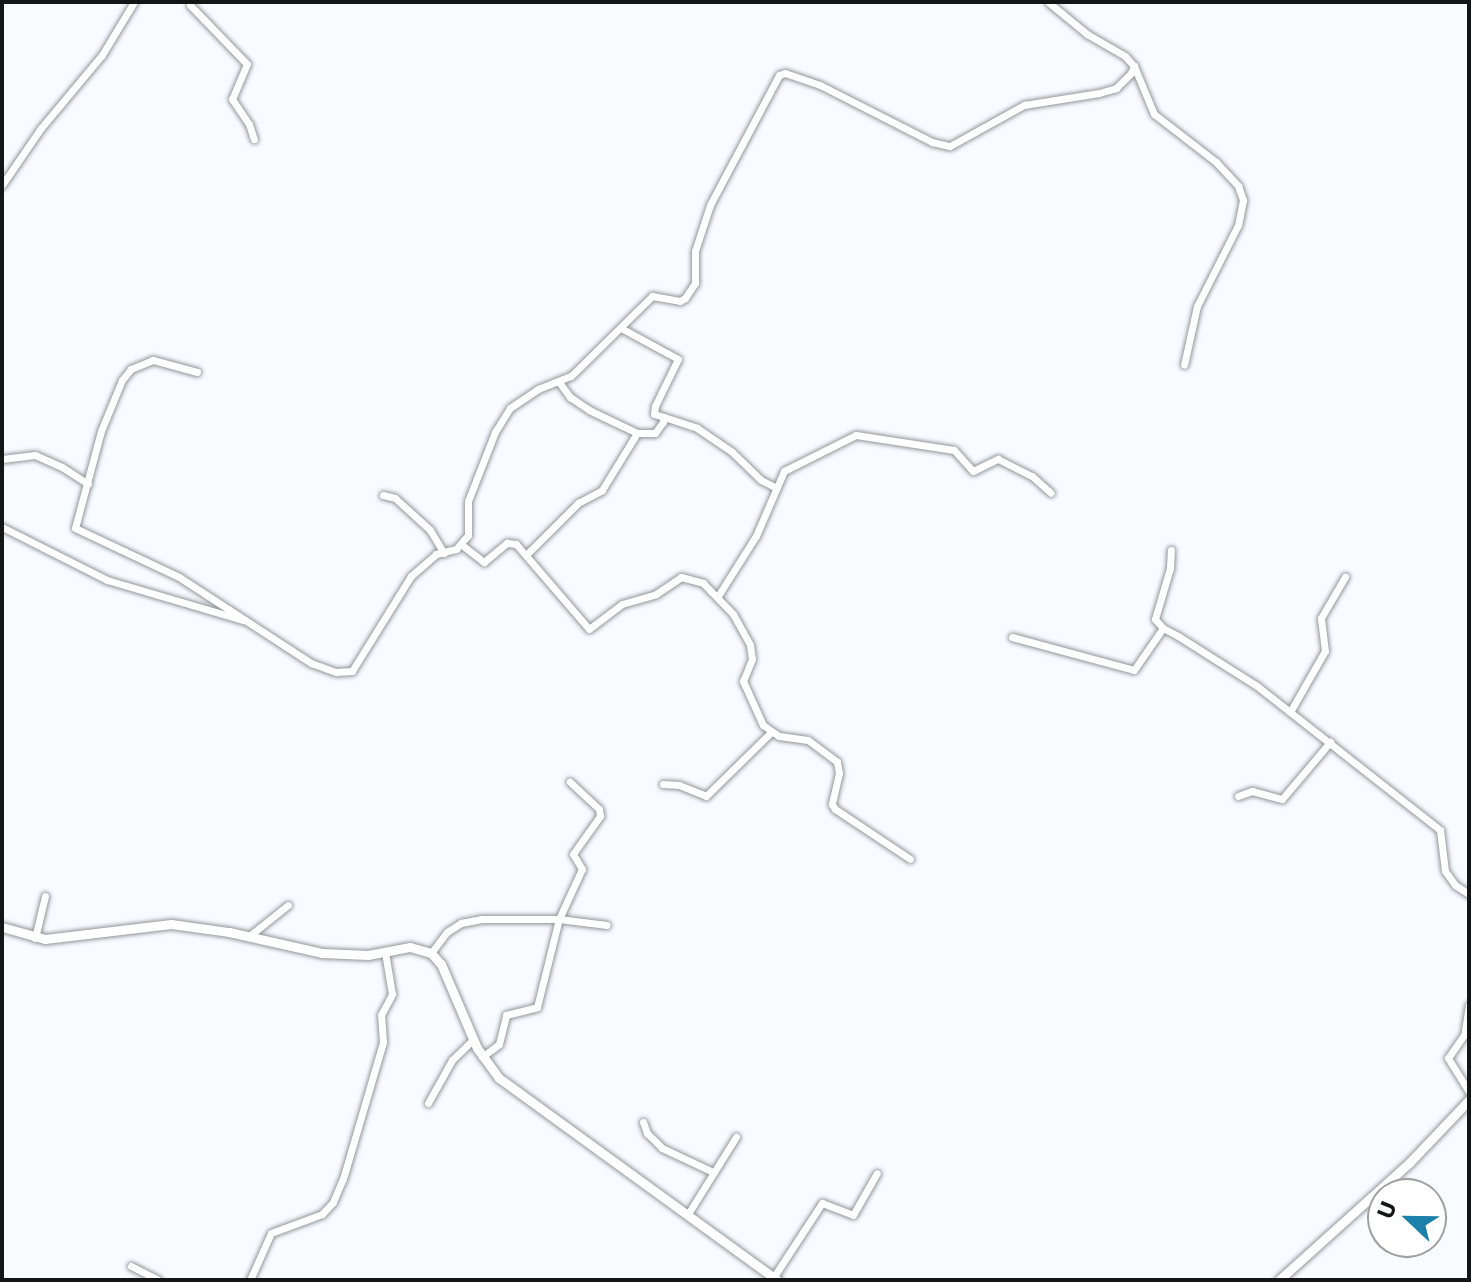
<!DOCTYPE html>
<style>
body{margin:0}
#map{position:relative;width:1471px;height:1282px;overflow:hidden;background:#f8fbff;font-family:Commissioner,sans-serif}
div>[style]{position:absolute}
.roads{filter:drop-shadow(0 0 2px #92979c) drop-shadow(0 0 2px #92979c)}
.minor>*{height:7px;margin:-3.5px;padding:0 3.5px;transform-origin:3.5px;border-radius:3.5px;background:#fff}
.tertiary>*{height:9px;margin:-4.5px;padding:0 4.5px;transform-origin:4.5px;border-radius:4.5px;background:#fff}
span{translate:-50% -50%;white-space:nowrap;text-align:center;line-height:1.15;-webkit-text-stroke:6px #fff;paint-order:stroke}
.frame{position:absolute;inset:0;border:4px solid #131517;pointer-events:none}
.north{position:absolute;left:1367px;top:1178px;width:80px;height:80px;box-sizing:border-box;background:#fff;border:2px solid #a1a1a2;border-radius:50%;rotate:292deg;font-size:22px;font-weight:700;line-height:32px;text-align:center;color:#131517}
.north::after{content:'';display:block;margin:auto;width:28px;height:36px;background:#1b81ab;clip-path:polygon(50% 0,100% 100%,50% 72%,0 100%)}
</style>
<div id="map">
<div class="roads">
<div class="minor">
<i style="left:190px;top:5px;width:82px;rotate:46deg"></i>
<i style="left:247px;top:64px;width:38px;rotate:113deg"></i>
<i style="left:232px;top:99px;width:30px;rotate:56deg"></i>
<i style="left:249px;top:124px;width:16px;rotate:72deg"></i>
<i style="left:1134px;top:66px;width:52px;rotate:67.4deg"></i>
<i style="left:1154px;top:114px;width:78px;rotate:37.7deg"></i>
<i style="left:1216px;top:162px;width:33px;rotate:47deg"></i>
<i style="left:1238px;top:186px;width:15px;rotate:70deg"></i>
<i style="left:1243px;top:200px;width:25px;rotate:101deg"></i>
<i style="left:1238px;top:225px;width:91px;rotate:116.8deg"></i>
<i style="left:1197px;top:306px;width:60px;rotate:102.4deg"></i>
<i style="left:2px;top:185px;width:69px;rotate:-55.6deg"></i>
<i style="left:41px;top:128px;width:95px;rotate:-50.1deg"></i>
<i style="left:102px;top:55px;width:62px;rotate:-58.9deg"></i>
<i style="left:197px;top:372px;width:46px;rotate:-164.7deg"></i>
<i style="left:153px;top:360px;width:24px;rotate:158deg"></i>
<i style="left:131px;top:369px;width:14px;rotate:129deg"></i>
<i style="left:122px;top:380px;width:55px;rotate:112.4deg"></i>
<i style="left:101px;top:431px;width:100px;rotate:105deg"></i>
<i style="left:75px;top:528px;width:115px;rotate:25.2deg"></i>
<i style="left:179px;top:577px;width:158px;rotate:33.1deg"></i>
<i style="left:311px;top:663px;width:27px;rotate:20deg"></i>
<i style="left:336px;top:672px;width:16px;rotate:-4deg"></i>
<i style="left:352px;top:671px;width:112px;rotate:-58.2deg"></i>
<i style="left:411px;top:576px;width:33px;rotate:-41deg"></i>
<i style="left:436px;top:554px;width:21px;rotate:-14deg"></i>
<i style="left:456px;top:549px;width:18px;rotate:-49deg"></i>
<i style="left:468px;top:535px;width:34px;rotate:-90deg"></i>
<i style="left:468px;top:501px;width:74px;rotate:-68.6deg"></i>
<i style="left:495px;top:432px;width:28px;rotate:-58deg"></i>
<i style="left:510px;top:408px;width:34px;rotate:-34deg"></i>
<i style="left:538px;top:389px;width:35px;rotate:-22deg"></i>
<i style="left:571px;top:376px;width:114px;rotate:-44.6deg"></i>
<i style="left:652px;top:296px;width:28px;rotate:10deg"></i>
<i style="left:680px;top:301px;width:6px;rotate:-31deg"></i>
<i style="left:685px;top:298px;width:18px;rotate:-56deg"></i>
<i style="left:695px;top:283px;width:32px;rotate:-90deg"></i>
<i style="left:695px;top:251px;width:48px;rotate:-71.9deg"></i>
<i style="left:710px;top:205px;width:147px;rotate:-62deg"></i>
<i style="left:779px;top:75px;width:6px;rotate:-18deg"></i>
<i style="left:785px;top:73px;width:37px;rotate:19deg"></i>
<i style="left:820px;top:85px;width:126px;rotate:27deg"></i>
<i style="left:932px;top:142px;width:18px;rotate:13deg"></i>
<i style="left:950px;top:146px;width:85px;rotate:-29deg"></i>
<i style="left:1024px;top:105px;width:76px;rotate:-9.1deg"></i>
<i style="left:1099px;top:93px;width:18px;rotate:-16deg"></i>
<i style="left:1116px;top:88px;width:21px;rotate:-45deg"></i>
<i style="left:1131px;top:73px;width:8px;rotate:-67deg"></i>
<i style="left:1134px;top:66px;width:13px;rotate:-132deg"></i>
<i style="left:1125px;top:56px;width:44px;rotate:-149.9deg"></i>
<i style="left:1087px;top:34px;width:50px;rotate:-140.6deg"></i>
<i style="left:559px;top:382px;width:19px;rotate:54deg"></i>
<i style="left:570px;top:397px;width:23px;rotate:34deg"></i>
<i style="left:589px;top:410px;width:53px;rotate:25.6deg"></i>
<i style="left:664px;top:417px;width:35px;rotate:18deg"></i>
<i style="left:697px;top:428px;width:42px;rotate:34.4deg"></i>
<i style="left:732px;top:452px;width:40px;rotate:44deg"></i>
<i style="left:761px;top:480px;width:16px;rotate:27deg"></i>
<i style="left:2px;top:459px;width:33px;rotate:-7deg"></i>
<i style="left:35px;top:455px;width:30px;rotate:24deg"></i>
<i style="left:62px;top:467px;width:31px;rotate:33deg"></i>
<i style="left:383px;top:495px;width:12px;rotate:14deg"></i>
<i style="left:395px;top:498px;width:47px;rotate:42.4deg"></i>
<i style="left:430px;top:530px;width:27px;rotate:59deg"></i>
<i style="left:2px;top:527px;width:118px;rotate:26.8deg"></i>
<i style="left:107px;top:580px;width:142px;rotate:16.4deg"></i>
<i style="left:462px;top:545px;width:28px;rotate:38deg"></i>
<i style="left:484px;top:562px;width:30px;rotate:-40deg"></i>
<i style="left:507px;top:543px;width:9px;rotate:6deg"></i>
<i style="left:516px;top:544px;width:112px;rotate:49.3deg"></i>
<i style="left:589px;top:629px;width:41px;rotate:-37.1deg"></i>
<i style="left:622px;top:604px;width:35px;rotate:-16deg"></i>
<i style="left:656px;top:594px;width:30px;rotate:-34deg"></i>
<i style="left:681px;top:577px;width:23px;rotate:15deg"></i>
<i style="left:703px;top:583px;width:43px;rotate:45.9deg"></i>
<i style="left:733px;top:614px;width:35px;rotate:61deg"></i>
<i style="left:750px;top:645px;width:14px;rotate:82deg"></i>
<i style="left:752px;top:659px;width:24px;rotate:112deg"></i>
<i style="left:743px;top:681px;width:48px;rotate:65.6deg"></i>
<i style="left:763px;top:725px;width:19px;rotate:35deg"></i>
<i style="left:779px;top:736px;width:29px;rotate:8deg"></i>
<i style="left:808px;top:740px;width:36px;rotate:37deg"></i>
<i style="left:837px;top:762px;width:11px;rotate:80deg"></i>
<i style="left:839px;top:773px;width:32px;rotate:103deg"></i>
<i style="left:832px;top:804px;width:6px;rotate:59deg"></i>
<i style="left:835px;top:809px;width:90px;rotate:33.7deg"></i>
<i style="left:526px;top:555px;width:74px;rotate:-45deg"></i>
<i style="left:578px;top:503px;width:27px;rotate:-28deg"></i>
<i style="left:602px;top:490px;width:67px;rotate:-58.4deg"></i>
<i style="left:637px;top:433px;width:18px"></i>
<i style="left:655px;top:433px;width:14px;rotate:-54deg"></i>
<i style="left:663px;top:422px;width:5px;rotate:-79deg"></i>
<i style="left:664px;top:417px;width:10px;rotate:-163deg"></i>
<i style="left:654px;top:414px;width:8px;rotate:-83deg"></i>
<i style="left:655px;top:406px;width:52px;rotate:-63.9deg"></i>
<i style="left:678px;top:359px;width:65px;rotate:-151.5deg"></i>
<i style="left:718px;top:596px;width:71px;rotate:-57.7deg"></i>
<i style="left:756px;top:536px;width:71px;rotate:-66.7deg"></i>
<i style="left:784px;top:471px;width:80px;rotate:-26.6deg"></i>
<i style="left:856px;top:435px;width:99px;rotate:8.7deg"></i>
<i style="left:954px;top:450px;width:28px;rotate:48deg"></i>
<i style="left:973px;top:471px;width:28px;rotate:-26deg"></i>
<i style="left:998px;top:459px;width:38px;rotate:27deg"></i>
<i style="left:1032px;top:476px;width:25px;rotate:42deg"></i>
<i style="left:1163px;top:628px;width:12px;rotate:-132deg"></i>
<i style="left:1155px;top:619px;width:53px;rotate:-73.6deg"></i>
<i style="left:1170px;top:568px;width:18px;rotate:-87deg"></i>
<i style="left:1012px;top:637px;width:126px;rotate:15.1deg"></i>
<i style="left:1134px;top:670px;width:51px;rotate:-55.4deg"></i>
<i style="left:1163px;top:628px;width:17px;rotate:28deg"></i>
<i style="left:1178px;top:636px;width:93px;rotate:32.3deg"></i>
<i style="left:1257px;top:686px;width:233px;rotate:38.2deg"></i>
<i style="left:1440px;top:830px;width:41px;rotate:83deg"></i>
<i style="left:1445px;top:871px;width:17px;rotate:54deg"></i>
<i style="left:1455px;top:885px;width:17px;rotate:33deg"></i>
<i style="left:1290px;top:712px;width:70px;rotate:-60.2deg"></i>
<i style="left:1325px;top:651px;width:33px;rotate:-97deg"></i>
<i style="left:1321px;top:618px;width:48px;rotate:-59.7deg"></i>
<i style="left:663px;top:784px;width:16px;rotate:4deg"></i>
<i style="left:679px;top:785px;width:29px;rotate:22deg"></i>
<i style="left:706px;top:796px;width:90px;rotate:-44.5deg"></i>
<i style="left:1238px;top:796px;width:15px;rotate:-20deg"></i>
<i style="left:1252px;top:791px;width:31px;rotate:15deg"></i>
<i style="left:1282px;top:799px;width:75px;rotate:-49.9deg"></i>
<i style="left:248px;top:937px;width:51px;rotate:-38.7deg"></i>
<i style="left:35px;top:938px;width:43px;rotate:-76.6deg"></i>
<i style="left:431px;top:953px;width:26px;rotate:-53deg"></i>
<i style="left:447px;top:932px;width:17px;rotate:-33deg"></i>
<i style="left:461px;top:923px;width:21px;rotate:-11deg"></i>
<i style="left:482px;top:919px;width:77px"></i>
<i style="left:559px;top:919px;width:48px;rotate:7.1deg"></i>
<i style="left:1469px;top:1005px;width:30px;rotate:99deg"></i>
<i style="left:1464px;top:1035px;width:28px;rotate:125deg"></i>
<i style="left:1448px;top:1058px;width:39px;rotate:58deg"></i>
<i style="left:482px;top:1057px;width:21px;rotate:-37deg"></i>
<i style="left:499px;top:1044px;width:30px;rotate:-76deg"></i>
<i style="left:506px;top:1015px;width:32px;rotate:-14deg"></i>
<i style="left:537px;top:1007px;width:91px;rotate:-76deg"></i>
<i style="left:559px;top:919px;width:55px;rotate:-65.3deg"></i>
<i style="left:582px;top:869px;width:17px;rotate:-121deg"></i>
<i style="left:573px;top:854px;width:47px;rotate:-54.6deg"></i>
<i style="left:600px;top:816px;width:7px;rotate:-98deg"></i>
<i style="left:599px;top:809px;width:40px;rotate:-137deg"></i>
<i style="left:428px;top:1103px;width:49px;rotate:-60.8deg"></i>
<i style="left:452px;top:1060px;width:29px;rotate:-44deg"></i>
<i style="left:643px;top:1122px;width:12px;rotate:70deg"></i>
<i style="left:647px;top:1133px;width:21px;rotate:45deg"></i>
<i style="left:662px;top:1148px;width:56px;rotate:25.2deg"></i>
<i style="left:688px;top:1214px;width:91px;rotate:-58.1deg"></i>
<i style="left:131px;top:1266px;width:30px;rotate:27deg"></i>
<i style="left:773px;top:1278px;width:90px;rotate:-56.8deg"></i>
<i style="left:822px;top:1203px;width:33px;rotate:21deg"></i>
<i style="left:853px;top:1215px;width:48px;rotate:-60.3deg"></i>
<i style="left:250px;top:1280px;width:51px;rotate:-65.9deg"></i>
<i style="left:271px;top:1233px;width:54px;rotate:-20.4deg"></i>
<i style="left:322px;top:1214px;width:16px;rotate:-47deg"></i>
<i style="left:333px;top:1202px;width:25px;rotate:-67deg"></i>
<i style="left:343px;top:1179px;width:143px;rotate:-73.7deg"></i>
<i style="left:383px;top:1042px;width:27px;rotate:-94deg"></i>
<i style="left:381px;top:1015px;width:24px;rotate:-62deg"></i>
<i style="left:392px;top:994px;width:43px;rotate:-99.5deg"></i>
</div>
<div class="tertiary">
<i style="left:2px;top:927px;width:45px;rotate:15.6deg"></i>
<i style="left:45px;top:939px;width:127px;rotate:-6.8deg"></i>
<i style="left:171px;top:924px;width:59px;rotate:7.9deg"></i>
<i style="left:229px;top:932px;width:95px;rotate:12.7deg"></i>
<i style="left:322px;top:953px;width:46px;rotate:2.5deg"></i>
<i style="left:368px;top:955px;width:43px;rotate:-10.8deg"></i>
<i style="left:410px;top:947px;width:22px;rotate:16deg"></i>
<i style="left:431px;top:953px;width:15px;rotate:48deg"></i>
<i style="left:441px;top:964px;width:91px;rotate:66.8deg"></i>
<i style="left:477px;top:1048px;width:37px;rotate:54deg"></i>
<i style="left:499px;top:1078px;width:344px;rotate:36deg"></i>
<i style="left:1279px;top:1280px;width:176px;rotate:-42deg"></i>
<i style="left:1410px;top:1162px;width:86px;rotate:-46.4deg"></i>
</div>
</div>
<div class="frame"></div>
<div class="north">U</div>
</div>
